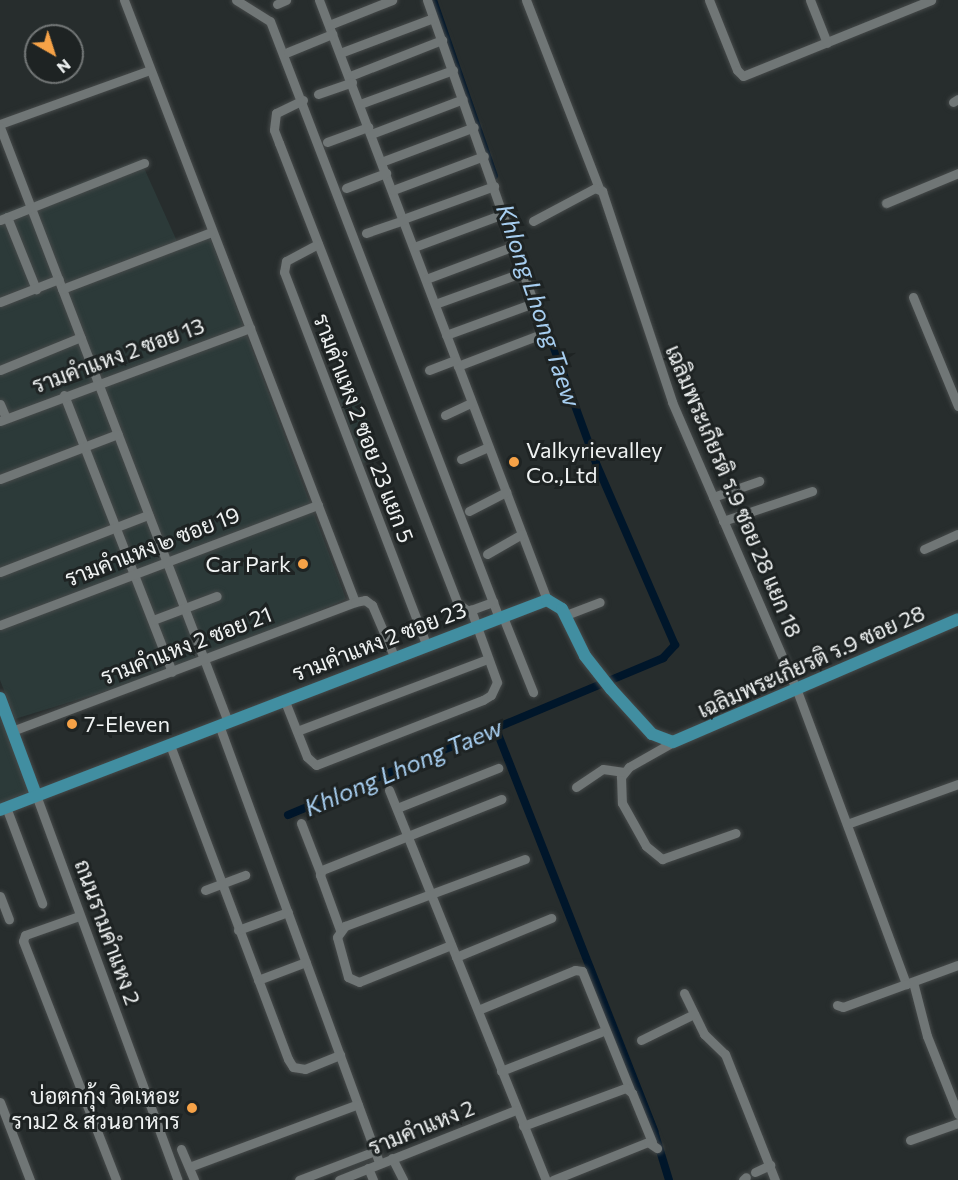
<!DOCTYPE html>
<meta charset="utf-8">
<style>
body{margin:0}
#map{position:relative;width:958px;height:1180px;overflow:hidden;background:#272d2d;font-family:Commissioner,Sarabun,sans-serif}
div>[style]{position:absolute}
.built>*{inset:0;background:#2c3a39;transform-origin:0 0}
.canal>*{height:8px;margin:-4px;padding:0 4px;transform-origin:4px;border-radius:4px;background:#00162a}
.roads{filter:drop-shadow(0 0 2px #464a4a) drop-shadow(0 0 2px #464a4a)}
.minor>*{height:9px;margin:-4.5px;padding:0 4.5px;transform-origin:4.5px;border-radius:4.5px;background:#707676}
.major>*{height:12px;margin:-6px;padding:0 6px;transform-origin:6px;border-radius:6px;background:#418ea1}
.dots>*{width:16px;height:16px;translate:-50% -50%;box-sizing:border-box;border:3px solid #1e2323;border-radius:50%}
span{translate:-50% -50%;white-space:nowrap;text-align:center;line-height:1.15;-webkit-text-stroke:6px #1e2323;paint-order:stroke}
.street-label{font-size:22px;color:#eff2f2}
.poi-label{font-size:22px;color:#eff2f2}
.left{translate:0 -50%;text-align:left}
.right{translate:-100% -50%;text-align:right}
.water-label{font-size:24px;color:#a7cef0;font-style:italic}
.north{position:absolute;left:24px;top:24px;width:60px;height:60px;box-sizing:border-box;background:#1e2323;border:2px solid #727676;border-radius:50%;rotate:141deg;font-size:16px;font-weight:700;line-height:24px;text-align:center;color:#eff2f2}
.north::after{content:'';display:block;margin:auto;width:21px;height:27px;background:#f6a247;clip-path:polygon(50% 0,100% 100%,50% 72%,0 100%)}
</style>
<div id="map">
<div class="built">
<i style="clip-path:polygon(140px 159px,180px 248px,210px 237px,346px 599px,203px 661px,15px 719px,0 680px,0 214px)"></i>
<i style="left:357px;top:391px;width:70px;height:20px;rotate:70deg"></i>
<i style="clip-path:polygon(0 711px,31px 792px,0 805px)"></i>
</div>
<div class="canal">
<i style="left:433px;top:0;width:186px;rotate:70.9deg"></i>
<i style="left:496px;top:729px;width:432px;rotate:68.5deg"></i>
<i style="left:654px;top:1131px;width:51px;rotate:73deg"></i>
<i style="left:288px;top:815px;width:407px;rotate:-22.7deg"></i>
<i style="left:663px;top:658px;width:18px;rotate:-47deg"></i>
<i style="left:675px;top:645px;width:198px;rotate:-113.5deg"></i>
<i style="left:596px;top:463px;width:151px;rotate:-110.1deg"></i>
</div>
<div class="roads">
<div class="minor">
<i style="left:124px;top:0;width:645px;rotate:69.01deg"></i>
<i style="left:236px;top:0;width:40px;rotate:32deg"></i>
<i style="left:270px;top:21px;width:639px;rotate:69.01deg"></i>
<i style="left:319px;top:0;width:642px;rotate:69.19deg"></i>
<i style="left:427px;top:0;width:349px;rotate:70.6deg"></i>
<i style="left:543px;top:329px;width:7px;rotate:124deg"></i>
<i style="left:539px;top:335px;width:87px;rotate:159.1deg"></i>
<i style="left:526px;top:0;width:202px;rotate:68.8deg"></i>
<i style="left:709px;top:0;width:75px;rotate:68.2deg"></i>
<i style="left:737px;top:70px;width:8px;rotate:45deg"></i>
<i style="left:743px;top:76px;width:203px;rotate:-22deg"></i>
<i style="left:810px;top:0;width:46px;rotate:68.4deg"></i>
<i style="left:277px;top:4px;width:10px;rotate:-24deg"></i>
<i style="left:329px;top:25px;width:68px;rotate:-21.6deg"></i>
<i style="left:288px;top:52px;width:48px;rotate:-22.2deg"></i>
<i style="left:340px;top:53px;width:99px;rotate:-20.6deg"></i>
<i style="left:350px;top:76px;width:99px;rotate:-21.4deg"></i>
<i style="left:318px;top:94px;width:36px;rotate:-19deg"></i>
<i style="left:303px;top:100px;width:30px;rotate:154deg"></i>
<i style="left:276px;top:113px;width:17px;rotate:97deg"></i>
<i style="left:274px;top:130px;width:14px;rotate:69deg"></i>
<i style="left:279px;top:143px;width:493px;rotate:68.8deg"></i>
<i style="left:457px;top:603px;width:14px;rotate:36deg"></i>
<i style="left:468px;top:611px;width:27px;rotate:-20deg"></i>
<i style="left:953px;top:102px;width:6px;rotate:-31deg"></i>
<i style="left:360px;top:104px;width:99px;rotate:-20.1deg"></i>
<i style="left:0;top:124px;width:159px;rotate:-19.8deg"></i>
<i style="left:0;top:127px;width:637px;rotate:69.03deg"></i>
<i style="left:371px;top:134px;width:98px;rotate:-20.8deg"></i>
<i style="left:327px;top:142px;width:44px;rotate:-20.1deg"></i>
<i style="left:381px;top:162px;width:99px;rotate:-20.6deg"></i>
<i style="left:346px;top:188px;width:43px;rotate:-20.6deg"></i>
<i style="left:393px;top:190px;width:97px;rotate:-20.5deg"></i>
<i style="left:886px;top:203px;width:78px;rotate:-22.6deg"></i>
<i style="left:7px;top:217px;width:78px;rotate:68.1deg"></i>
<i style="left:403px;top:219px;width:97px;rotate:-19.9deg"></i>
<i style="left:0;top:220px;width:155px;rotate:-21.6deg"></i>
<i style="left:533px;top:221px;width:70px;rotate:-28deg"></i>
<i style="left:595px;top:188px;width:8px;rotate:23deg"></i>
<i style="left:602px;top:191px;width:222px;rotate:71.6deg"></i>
<i style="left:672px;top:402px;width:312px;rotate:66.6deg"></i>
<i style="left:796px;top:688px;width:316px;rotate:69.6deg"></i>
<i style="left:906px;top:984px;width:55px;rotate:-20.1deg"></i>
<i style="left:366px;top:233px;width:40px;rotate:-18.9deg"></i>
<i style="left:318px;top:244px;width:36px;rotate:152deg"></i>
<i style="left:286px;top:261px;width:11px;rotate:100deg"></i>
<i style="left:284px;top:272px;width:398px;rotate:69.1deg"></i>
<i style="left:414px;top:247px;width:95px;rotate:-20.3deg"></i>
<i style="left:426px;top:279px;width:94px;rotate:-20.6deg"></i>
<i style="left:62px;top:289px;width:160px;rotate:-20.9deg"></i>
<i style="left:913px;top:297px;width:118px;rotate:67.6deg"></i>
<i style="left:0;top:302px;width:63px;rotate:-21.3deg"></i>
<i style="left:435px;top:304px;width:95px;rotate:-19.8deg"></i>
<i style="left:446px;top:335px;width:94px;rotate:-20deg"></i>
<i style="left:0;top:370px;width:87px;rotate:-22.2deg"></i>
<i style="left:429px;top:370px;width:28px;rotate:-21deg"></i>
<i style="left:64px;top:395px;width:297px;rotate:68.7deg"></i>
<i style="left:0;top:404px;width:15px;rotate:67deg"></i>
<i style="left:445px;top:415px;width:29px;rotate:-25deg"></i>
<i style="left:0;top:421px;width:267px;rotate:-20.4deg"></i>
<i style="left:461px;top:459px;width:30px;rotate:-24deg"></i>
<i style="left:0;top:479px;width:126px;rotate:-20.9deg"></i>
<i style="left:713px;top:497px;width:49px;rotate:-19.2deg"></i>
<i style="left:469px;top:511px;width:42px;rotate:-27.2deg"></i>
<i style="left:723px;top:521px;width:94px;rotate:-18.6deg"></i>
<i style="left:924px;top:549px;width:37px;rotate:-24deg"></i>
<i style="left:487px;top:554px;width:40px;rotate:-29.7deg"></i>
<i style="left:0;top:572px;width:159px;rotate:-21.1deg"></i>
<i style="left:566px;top:615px;width:36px;rotate:-21deg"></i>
<i style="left:503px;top:617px;width:81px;rotate:68.2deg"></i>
<i style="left:153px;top:620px;width:68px;rotate:-20.6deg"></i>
<i style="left:0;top:625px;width:340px;rotate:-20.7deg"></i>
<i style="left:284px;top:699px;width:62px;rotate:68.4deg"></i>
<i style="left:307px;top:757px;width:12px;rotate:42deg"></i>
<i style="left:316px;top:765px;width:179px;rotate:-21.3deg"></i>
<i style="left:483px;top:700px;width:9px;rotate:-32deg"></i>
<i style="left:491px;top:695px;width:14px;rotate:-65deg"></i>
<i style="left:497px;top:682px;width:77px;rotate:-109.9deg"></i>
<i style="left:219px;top:725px;width:466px;rotate:69.9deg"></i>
<i style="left:12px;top:731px;width:366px;rotate:-20.6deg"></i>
<i style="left:355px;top:602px;width:10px;rotate:-11deg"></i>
<i style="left:365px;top:600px;width:9px;rotate:36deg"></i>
<i style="left:372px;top:605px;width:56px;rotate:66.7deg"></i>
<i style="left:297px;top:731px;width:204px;rotate:-20.7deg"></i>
<i style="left:673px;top:742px;width:51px;rotate:150.4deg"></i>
<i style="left:629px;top:767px;width:13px;rotate:129deg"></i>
<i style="left:621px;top:777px;width:26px;rotate:88deg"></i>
<i style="left:622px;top:803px;width:49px;rotate:60.8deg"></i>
<i style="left:646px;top:846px;width:21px;rotate:39deg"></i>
<i style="left:662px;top:859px;width:78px;rotate:-19.4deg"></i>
<i style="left:170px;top:745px;width:335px;rotate:69.4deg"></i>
<i style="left:288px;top:1059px;width:9px;rotate:58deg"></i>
<i style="left:293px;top:1067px;width:12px;rotate:9deg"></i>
<i style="left:305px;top:1069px;width:38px;rotate:-22deg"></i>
<i style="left:576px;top:787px;width:32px;rotate:-34deg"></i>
<i style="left:603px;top:769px;width:21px;rotate:8deg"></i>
<i style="left:389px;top:790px;width:420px;rotate:68.1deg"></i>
<i style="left:36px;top:795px;width:410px;rotate:69.8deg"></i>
<i style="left:6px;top:807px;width:103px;rotate:69.4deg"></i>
<i style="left:397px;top:808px;width:109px;rotate:-21.6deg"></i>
<i style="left:301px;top:823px;width:53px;rotate:68.8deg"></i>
<i style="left:847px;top:824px;width:118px;rotate:-19.8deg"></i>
<i style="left:205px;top:890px;width:43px;rotate:-20.6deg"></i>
<i style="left:0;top:896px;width:25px;rotate:69deg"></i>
<i style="left:79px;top:916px;width:57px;rotate:160.6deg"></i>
<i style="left:25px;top:935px;width:6px;rotate:108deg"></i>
<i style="left:23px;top:941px;width:256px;rotate:68.7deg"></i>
<i style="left:238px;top:930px;width:53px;rotate:-19.8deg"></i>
<i style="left:340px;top:930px;width:59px;rotate:-110deg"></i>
<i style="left:320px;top:875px;width:5px;rotate:-68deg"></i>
<i style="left:322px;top:870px;width:193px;rotate:-21.6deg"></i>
<i style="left:451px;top:945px;width:99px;rotate:158.1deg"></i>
<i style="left:359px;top:982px;width:12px;rotate:-156deg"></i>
<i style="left:348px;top:977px;width:41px;rotate:-105.4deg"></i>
<i style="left:337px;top:937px;width:14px;rotate:-54deg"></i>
<i style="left:345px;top:926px;width:192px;rotate:-20.4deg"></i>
<i style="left:456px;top:957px;width:103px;rotate:-22.3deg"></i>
<i style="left:258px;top:980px;width:51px;rotate:-20.6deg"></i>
<i style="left:913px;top:982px;width:56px;rotate:75.5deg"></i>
<i style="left:927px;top:1036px;width:84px;rotate:68.3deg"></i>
<i style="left:684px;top:993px;width:46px;rotate:64deg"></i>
<i style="left:704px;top:1034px;width:29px;rotate:44deg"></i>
<i style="left:725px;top:1054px;width:136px;rotate:68.4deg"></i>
<i style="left:837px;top:1005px;width:6px;rotate:18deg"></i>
<i style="left:843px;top:1007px;width:67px;rotate:-20.1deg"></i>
<i style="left:478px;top:1010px;width:105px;rotate:-22.4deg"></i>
<i style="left:575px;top:970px;width:7px;rotate:8deg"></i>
<i style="left:582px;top:971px;width:128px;rotate:68deg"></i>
<i style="left:641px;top:1040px;width:59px;rotate:-26.1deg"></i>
<i style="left:501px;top:1071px;width:107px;rotate:-21.3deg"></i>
<i style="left:0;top:1102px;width:84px;rotate:69deg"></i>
<i style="left:523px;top:1126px;width:110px;rotate:-20.3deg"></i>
<i style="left:626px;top:1088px;width:8px;rotate:40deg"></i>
<i style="left:632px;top:1093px;width:53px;rotate:67.8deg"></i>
<i style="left:910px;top:1140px;width:51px;rotate:-19.5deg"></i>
<i style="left:181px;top:1149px;width:34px;rotate:67deg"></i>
<i style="left:392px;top:1158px;width:25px;rotate:63deg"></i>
<i style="left:189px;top:1167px;width:180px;rotate:-20.4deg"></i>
<i style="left:368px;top:1168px;width:13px;rotate:67deg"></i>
<i style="left:755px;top:1172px;width:17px;rotate:-25deg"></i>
<i style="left:299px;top:1180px;width:81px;rotate:-20.9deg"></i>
<i style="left:339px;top:1180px;width:190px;rotate:-21.6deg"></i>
<i style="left:553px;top:1180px;width:102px;rotate:-21.8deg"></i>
<i style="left:648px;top:1142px;width:11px;rotate:34deg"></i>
<i style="left:743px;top:1180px;width:4px;rotate:-45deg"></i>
</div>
<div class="major">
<i style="left:0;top:698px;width:103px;rotate:69.6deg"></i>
<i style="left:0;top:810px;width:586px;rotate:-21deg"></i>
<i style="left:547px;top:600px;width:17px;rotate:31deg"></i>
<i style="left:562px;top:609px;width:52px;rotate:63.9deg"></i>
<i style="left:585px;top:656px;width:42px;rotate:51.8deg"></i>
<i style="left:611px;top:689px;width:61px;rotate:47.7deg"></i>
<i style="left:652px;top:734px;width:22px;rotate:21deg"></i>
<i style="left:673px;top:742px;width:310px;rotate:-23.3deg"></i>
</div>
</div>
<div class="dots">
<i style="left:514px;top:462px;background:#f6a247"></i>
<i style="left:303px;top:564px;background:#f6a247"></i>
<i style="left:72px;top:724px;background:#f6a247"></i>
<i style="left:192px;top:1108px;background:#f6a247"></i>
</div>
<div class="street-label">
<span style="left:118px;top:355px;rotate:-20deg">รามคำแหง 2 ซอย 13</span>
<span style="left:364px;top:428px;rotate:69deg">รามคำแหง 2 ซอย 23 แยก 5</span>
<span style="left:734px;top:491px;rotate:67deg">เฉลิมพระเกียรติ ร.9 ซอย 28 แยก 18</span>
<span style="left:152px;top:546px;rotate:-21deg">รามคำแหง ๒ ซอย 19</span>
<span style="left:379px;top:641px;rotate:-21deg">รามคำแหง 2 ซอย 23</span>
<span style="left:186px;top:645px;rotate:-21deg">รามคำแหง 2 ซอย 21</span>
<span style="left:811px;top:661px;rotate:-24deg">เฉลิมพระเกียรติ ร.9 ซอย 28</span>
<span style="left:108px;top:932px;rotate:70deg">ถนนรามคำแหง 2</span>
<span style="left:421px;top:1127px;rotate:-22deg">รามคำแหง 2</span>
</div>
<div class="poi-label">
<span class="left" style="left:526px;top:462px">Valkyrievalley<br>Co.,Ltd</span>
<span class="right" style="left:291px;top:564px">Car Park</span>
<span class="left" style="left:84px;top:724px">7-Eleven</span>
<span class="right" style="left:180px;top:1108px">บ่อตกกุ้ง วิดเหอะ<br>ราม2 &amp; สวนอาหาร</span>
</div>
<div class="water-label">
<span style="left:539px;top:305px;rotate:71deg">Khlong Lhong Taew</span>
<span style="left:403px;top:767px;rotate:-23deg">Khlong Lhong Taew</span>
</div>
<div class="north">N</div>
</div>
